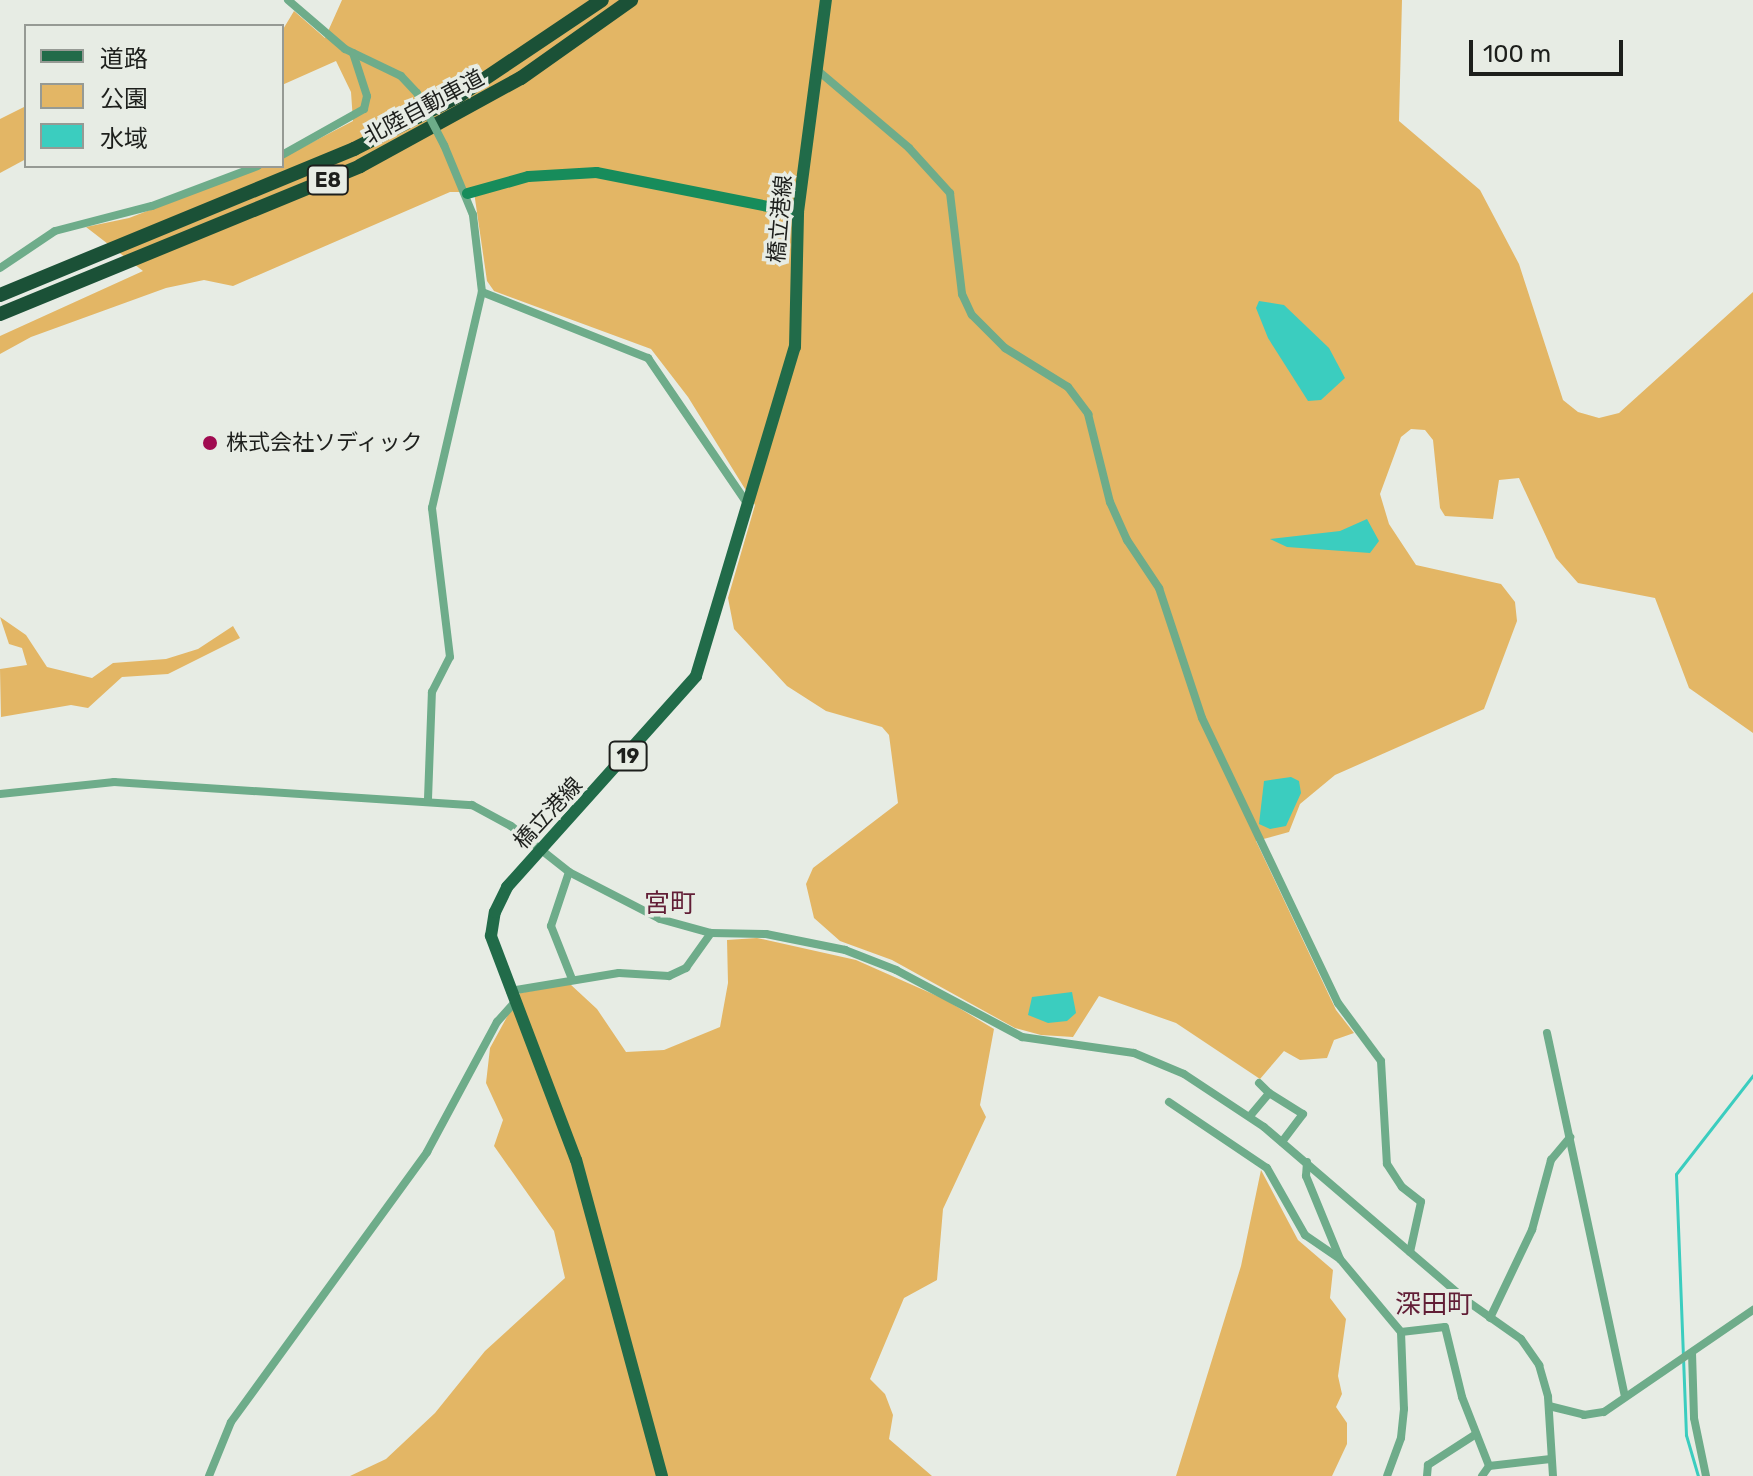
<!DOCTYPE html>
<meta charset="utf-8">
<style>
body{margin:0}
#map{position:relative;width:1753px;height:1476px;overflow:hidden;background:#e7ece4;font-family:Rubik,"Noto Sans JP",sans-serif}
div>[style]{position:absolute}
.green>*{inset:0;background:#e3b665}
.water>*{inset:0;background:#3bcdbf}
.stream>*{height:3px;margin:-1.5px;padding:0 1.5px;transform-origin:1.5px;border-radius:1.5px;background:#3bcdbf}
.street>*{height:8px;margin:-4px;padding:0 4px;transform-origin:4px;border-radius:4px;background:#6eac8a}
.secondary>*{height:11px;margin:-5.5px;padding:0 5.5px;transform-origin:5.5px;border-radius:5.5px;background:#178c5b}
.primary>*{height:12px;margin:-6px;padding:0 6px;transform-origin:6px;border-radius:6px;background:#216b49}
.highway>*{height:14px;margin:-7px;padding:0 7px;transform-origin:7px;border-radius:7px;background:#1b5137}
.street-bridge>*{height:8px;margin:-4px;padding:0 4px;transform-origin:4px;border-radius:4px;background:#6eac8a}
.dots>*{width:22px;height:22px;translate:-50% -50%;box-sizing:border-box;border:4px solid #e7ece4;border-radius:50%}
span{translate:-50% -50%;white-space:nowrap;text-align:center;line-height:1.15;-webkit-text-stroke:7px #e7ece4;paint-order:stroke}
.shield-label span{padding:2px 6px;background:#e7ece4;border:2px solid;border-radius:6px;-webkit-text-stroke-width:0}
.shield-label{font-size:20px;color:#1d1f1c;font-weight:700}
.street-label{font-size:22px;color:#1d1f1c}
.poi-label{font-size:22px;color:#1d1f1c}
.left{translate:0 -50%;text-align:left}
.quarter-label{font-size:26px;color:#621e36}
.legend{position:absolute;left:24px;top:24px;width:260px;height:144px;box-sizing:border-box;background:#e7ece4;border:2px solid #969a94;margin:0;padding:10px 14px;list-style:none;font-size:24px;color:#1d1f1c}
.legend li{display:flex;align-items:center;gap:16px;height:40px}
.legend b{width:40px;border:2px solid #969a94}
.scale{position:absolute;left:1469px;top:40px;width:154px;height:36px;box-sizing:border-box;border:4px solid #1d1f1c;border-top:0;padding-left:10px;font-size:24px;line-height:28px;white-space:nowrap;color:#1d1f1c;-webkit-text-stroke:6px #e7ece4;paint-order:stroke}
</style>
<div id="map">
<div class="green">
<i style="clip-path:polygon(342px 0,1402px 0,1399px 121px,1480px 190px,1519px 264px,1563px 400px,1578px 412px,1599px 418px,1619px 413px,1753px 292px,1753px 733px,1689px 688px,1655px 598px,1578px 583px,1556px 558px,1519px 478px,1499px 480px,1493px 519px,1445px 516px,1440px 508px,1433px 440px,1425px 430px,1411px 429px,1401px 437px,1380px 494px,1389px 524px,1416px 565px,1501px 584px,1515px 602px,1517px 621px,1484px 709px,1335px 775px,1300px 804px,1289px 832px,1256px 841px,1336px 1010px,1354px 1033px,1334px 1040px,1327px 1058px,1300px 1060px,1284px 1051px,1260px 1079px,1176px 1023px,1099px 996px,1073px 1037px,1041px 1035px,1015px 1028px,892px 960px,840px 941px,814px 918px,806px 884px,813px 868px,898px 803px,889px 735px,882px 727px,826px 711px,787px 686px,734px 629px,728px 598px,755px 505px,688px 397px,651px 349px,494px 291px,487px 281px,474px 192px,450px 192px,233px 286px,204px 280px,166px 288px,31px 337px,0 354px,0 336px,143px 271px,86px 227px,129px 218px,264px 166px,282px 166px,282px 158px,353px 121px,351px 92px,336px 61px,282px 85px,282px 31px,294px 11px,325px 38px)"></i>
<i style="clip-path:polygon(26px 106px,26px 159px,0 173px,0 119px)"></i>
<i style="clip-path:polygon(0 617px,26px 635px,47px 667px,92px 678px,113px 663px,166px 659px,198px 649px,233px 626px,240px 638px,168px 674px,122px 677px,88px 708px,71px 705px,1px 717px,0 669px,27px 665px,22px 648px,9px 644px)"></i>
<i style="clip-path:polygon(757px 938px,856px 960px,944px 999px,994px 1029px,980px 1105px,986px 1117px,943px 1209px,937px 1280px,904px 1298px,870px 1379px,885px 1394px,893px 1415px,889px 1439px,932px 1476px,350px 1476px,386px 1459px,435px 1413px,485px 1351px,565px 1278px,554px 1231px,494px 1146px,503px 1120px,486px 1083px,490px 1048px,520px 993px,570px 984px,597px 1009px,626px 1052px,664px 1050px,720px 1027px,728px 983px,727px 940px)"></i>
<i style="clip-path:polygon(1261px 1170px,1298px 1240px,1333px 1270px,1330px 1298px,1346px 1319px,1338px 1376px,1342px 1394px,1336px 1407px,1347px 1423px,1347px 1444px,1332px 1476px,1176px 1476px,1241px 1266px)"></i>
</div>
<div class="water">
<i style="clip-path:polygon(1259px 301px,1284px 305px,1329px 348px,1345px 378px,1321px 400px,1308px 401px,1268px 338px,1256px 308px)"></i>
<i style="clip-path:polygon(1367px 519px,1379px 541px,1370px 553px,1287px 547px,1270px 539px,1340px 531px)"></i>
<i style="clip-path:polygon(1291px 777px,1299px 781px,1301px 793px,1286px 826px,1270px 829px,1259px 824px,1264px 781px)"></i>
<i style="clip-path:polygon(1072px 992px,1076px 1013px,1067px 1021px,1048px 1023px,1028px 1015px,1032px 997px)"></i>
</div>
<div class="stream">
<i style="left:1698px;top:1476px;width:43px;rotate:-106.3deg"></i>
<i style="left:1686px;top:1435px;width:261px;rotate:-92.2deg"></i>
<i style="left:1676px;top:1174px;width:125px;rotate:-52.1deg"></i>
</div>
<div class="street">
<i style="left:288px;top:0;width:75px;rotate:40.7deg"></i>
<i style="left:345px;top:49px;width:62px;rotate:25.7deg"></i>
<i style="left:401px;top:76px;width:23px;rotate:47deg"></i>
<i style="left:816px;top:69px;width:122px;rotate:40.3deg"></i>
<i style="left:909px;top:148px;width:61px;rotate:47.7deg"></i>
<i style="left:950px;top:193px;width:102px;rotate:83.2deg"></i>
<i style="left:962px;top:294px;width:23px;rotate:65deg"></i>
<i style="left:972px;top:315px;width:47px;rotate:45deg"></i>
<i style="left:1005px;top:348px;width:74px;rotate:31.8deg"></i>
<i style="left:1068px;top:387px;width:34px;rotate:53deg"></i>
<i style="left:1088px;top:414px;width:91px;rotate:76deg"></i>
<i style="left:1110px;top:502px;width:42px;rotate:65.9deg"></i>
<i style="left:1127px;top:540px;width:58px;rotate:56.3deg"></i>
<i style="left:1159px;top:588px;width:137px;rotate:71.7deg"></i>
<i style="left:1202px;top:718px;width:316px;rotate:64.5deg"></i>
<i style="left:1338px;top:1003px;width:72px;rotate:53.4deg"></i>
<i style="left:1381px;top:1061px;width:103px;rotate:86.7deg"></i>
<i style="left:1387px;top:1164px;width:27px;rotate:57deg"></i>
<i style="left:1402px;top:1187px;width:24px;rotate:38deg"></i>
<i style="left:1421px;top:1202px;width:51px;rotate:102.4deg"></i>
<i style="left:282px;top:155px;width:94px;rotate:-29.3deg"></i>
<i style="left:364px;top:109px;width:13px;rotate:-77deg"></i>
<i style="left:367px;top:96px;width:45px;rotate:-108deg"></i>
<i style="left:0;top:268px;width:66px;rotate:-33.9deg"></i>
<i style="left:55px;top:231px;width:100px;rotate:-14.5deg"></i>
<i style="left:152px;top:206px;width:113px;rotate:-20.7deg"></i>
<i style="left:482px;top:292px;width:179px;rotate:21.7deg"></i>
<i style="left:648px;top:358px;width:179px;rotate:55.7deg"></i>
<i style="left:0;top:794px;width:115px;rotate:-6deg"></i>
<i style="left:114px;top:782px;width:359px;rotate:3.7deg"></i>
<i style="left:472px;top:805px;width:44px;rotate:28.3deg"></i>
<i style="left:511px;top:826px;width:74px;rotate:38.4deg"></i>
<i style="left:569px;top:872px;width:102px;rotate:27.3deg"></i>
<i style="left:660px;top:919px;width:53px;rotate:15.4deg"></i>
<i style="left:711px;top:933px;width:55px;rotate:1deg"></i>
<i style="left:766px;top:934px;width:81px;rotate:11.4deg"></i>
<i style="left:845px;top:950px;width:55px;rotate:21.4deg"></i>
<i style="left:896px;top:970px;width:143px;rotate:28deg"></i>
<i style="left:1022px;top:1037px;width:113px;rotate:8.1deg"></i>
<i style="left:1134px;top:1053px;width:54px;rotate:22.8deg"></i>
<i style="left:1184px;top:1074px;width:96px;rotate:33.5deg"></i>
<i style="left:1264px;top:1127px;width:267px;rotate:40.6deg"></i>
<i style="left:1467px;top:1301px;width:66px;rotate:35.1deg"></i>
<i style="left:1521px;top:1339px;width:32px;rotate:55deg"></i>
<i style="left:1539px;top:1365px;width:33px;rotate:74deg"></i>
<i style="left:1548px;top:1397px;width:79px;rotate:86.4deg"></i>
<i style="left:428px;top:799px;width:107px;rotate:-87.9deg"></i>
<i style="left:432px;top:692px;width:39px;rotate:-63deg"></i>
<i style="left:450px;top:657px;width:150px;rotate:-96.9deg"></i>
<i style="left:432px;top:508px;width:222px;rotate:-77deg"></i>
<i style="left:482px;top:292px;width:78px;rotate:-96.7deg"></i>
<i style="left:473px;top:215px;width:76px;rotate:-112.5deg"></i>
<i style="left:569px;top:872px;width:57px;rotate:108.4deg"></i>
<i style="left:551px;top:926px;width:57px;rotate:68.4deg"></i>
<i style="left:510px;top:991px;width:110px;rotate:-9.4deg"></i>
<i style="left:619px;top:973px;width:50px;rotate:3.4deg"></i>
<i style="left:669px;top:976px;width:19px;rotate:-25deg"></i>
<i style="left:686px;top:968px;width:43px;rotate:-54.5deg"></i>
<i style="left:1547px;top:1033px;width:371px;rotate:77.9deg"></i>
<i style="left:1259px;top:1083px;width:14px;rotate:45deg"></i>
<i style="left:1169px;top:1102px;width:118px;rotate:34deg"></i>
<i style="left:1267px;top:1168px;width:77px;rotate:60.4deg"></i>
<i style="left:1305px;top:1235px;width:42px;rotate:34.4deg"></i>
<i style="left:1250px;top:1116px;width:30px;rotate:-50deg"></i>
<i style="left:1269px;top:1093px;width:40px;rotate:32deg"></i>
<i style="left:1303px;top:1114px;width:35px;rotate:127deg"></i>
<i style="left:1307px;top:1162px;width:14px;rotate:94deg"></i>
<i style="left:1306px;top:1176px;width:90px;rotate:67.7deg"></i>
<i style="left:1340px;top:1259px;width:95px;rotate:50.1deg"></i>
<i style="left:1401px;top:1332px;width:77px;rotate:87.8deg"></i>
<i style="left:1404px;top:1409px;width:29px;rotate:96deg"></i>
<i style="left:1401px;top:1438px;width:40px;rotate:110.2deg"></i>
<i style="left:1490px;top:1318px;width:98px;rotate:-64.5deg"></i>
<i style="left:1532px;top:1230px;width:73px;rotate:-74.8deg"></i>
<i style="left:1551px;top:1160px;width:30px;rotate:-50deg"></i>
<i style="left:1401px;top:1332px;width:44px;rotate:-6.5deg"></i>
<i style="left:1445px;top:1327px;width:72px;rotate:76.3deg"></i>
<i style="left:1462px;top:1397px;width:74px;rotate:68.6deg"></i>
<i style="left:1692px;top:1353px;width:65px;rotate:88.2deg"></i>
<i style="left:1694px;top:1418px;width:59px;rotate:78.3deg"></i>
<i style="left:1549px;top:1406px;width:36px;rotate:14deg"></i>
<i style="left:1584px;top:1415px;width:20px;rotate:-9deg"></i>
<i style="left:1604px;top:1412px;width:181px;rotate:-34.4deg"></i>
<i style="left:1489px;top:1466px;width:62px;rotate:-6.4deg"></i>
<i style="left:209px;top:1476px;width:58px;rotate:-67.8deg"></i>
<i style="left:231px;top:1422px;width:334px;rotate:-54deg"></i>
<i style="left:427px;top:1152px;width:148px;rotate:-61.7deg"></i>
<i style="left:497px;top:1022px;width:25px;rotate:-48deg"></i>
<i style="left:1427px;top:1476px;width:11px;rotate:-85deg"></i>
<i style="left:1428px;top:1465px;width:57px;rotate:-32.9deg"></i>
<i style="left:1482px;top:1476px;width:12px;rotate:-55deg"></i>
</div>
<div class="secondary">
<i style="left:467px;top:193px;width:63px;rotate:-15.6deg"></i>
<i style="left:528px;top:176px;width:68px;rotate:-3.4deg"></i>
<i style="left:596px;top:172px;width:206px;rotate:11.2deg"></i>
</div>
<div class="primary">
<i style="left:662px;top:1476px;width:327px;rotate:-105.2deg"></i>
<i style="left:576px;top:1160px;width:240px;rotate:-110.8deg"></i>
<i style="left:491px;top:936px;width:24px;rotate:-81deg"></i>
<i style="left:495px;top:912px;width:28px;rotate:-64deg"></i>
<i style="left:507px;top:887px;width:283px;rotate:-48.1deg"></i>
<i style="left:696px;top:676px;width:344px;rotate:-73.3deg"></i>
<i style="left:795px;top:347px;width:135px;rotate:-88.7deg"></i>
<i style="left:798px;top:212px;width:214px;rotate:-82.5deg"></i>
</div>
<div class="highway">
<i style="left:0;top:295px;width:383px;rotate:-22.4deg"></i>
<i style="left:354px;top:149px;width:118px;rotate:-26.8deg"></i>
<i style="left:459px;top:96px;width:172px;rotate:-33.9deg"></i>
<i style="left:0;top:314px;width:389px;rotate:-22.3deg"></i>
<i style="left:360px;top:166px;width:183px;rotate:-28.7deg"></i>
<i style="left:521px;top:78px;width:135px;rotate:-35.3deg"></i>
</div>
<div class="street-bridge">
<i style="left:417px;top:93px;width:59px;rotate:62.6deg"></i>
</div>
<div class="dots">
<i style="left:210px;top:443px;background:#a00b50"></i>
</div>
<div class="shield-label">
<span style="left:328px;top:180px">E8</span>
<span style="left:628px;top:756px">19</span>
</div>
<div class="street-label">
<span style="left:424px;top:107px;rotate:-28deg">北陸自動車道</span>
<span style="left:780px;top:219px;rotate:-85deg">橋立港線</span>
<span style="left:548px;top:813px;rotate:-47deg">橋立港線</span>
</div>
<div class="poi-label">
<span class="left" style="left:226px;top:443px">株式会社ソディック</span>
</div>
<div class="quarter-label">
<span style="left:670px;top:904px">宮町</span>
<span style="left:1434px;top:1305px">深田町</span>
</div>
<ul class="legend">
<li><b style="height:10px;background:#216b49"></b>道路</li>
<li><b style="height:22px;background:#e3b665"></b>公園</li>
<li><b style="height:22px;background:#3bcdbf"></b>水域</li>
</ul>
<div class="scale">100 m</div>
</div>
